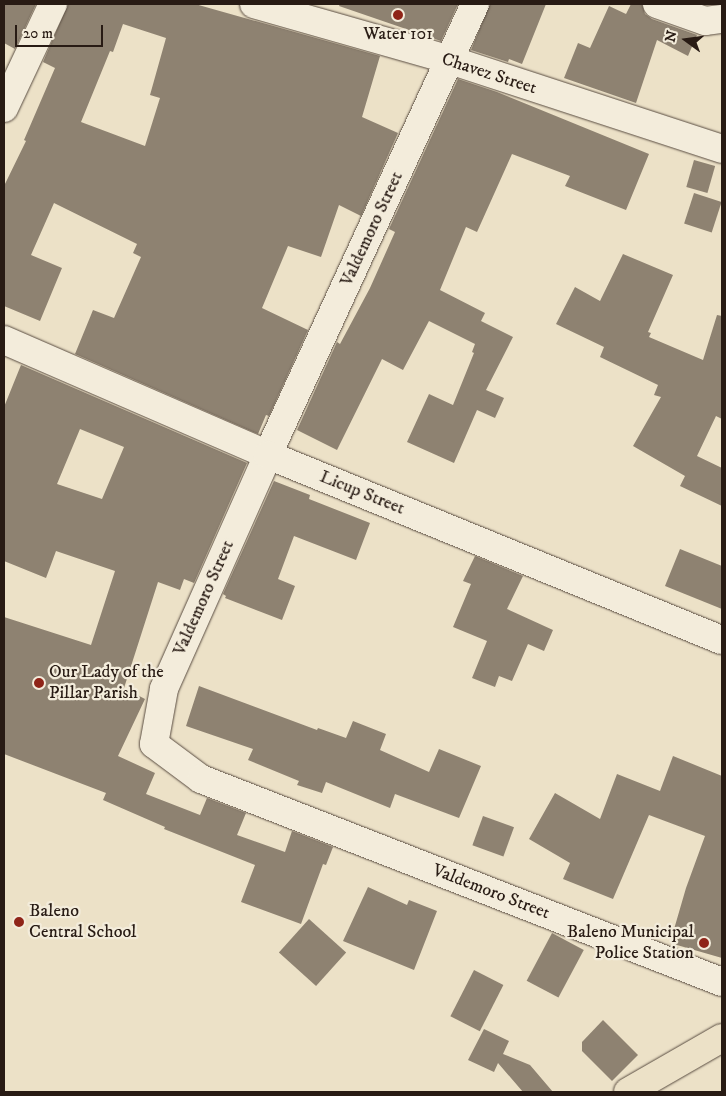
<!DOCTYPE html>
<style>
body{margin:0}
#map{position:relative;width:726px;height:1096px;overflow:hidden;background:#ece1c7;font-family:"IM FELL DW Pica",serif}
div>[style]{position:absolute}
.building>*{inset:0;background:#8e8271;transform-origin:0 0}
.roads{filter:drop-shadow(0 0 1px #594c41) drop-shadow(0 0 1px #594c41)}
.minor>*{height:28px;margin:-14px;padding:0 14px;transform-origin:14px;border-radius:14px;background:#f3ecdb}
.primary>*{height:28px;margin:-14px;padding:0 14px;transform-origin:14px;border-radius:14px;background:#ece1c7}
.dots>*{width:14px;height:14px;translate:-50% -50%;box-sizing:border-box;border:2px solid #f3ecdb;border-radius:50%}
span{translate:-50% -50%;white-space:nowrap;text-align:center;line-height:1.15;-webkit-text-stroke:4.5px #f3ecdb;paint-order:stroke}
.poi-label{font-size:18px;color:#281b14}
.left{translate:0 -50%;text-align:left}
.right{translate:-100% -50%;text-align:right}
.street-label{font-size:18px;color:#281b14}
.frame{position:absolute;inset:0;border:5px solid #281b14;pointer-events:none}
.north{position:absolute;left:661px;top:15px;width:50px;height:50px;-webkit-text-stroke:4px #f3ecdb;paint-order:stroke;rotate:284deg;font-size:14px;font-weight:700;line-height:20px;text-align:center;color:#281b14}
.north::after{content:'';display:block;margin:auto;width:18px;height:22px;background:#281b14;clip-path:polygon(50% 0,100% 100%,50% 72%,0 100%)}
.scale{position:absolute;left:15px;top:25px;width:88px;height:22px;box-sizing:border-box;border:2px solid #281b14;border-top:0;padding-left:6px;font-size:15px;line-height:18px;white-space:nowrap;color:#281b14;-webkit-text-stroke:4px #f3ecdb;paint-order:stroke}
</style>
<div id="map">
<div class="building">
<i style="clip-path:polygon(4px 4px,36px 4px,15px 49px,4px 43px)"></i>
<i style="clip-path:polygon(evenodd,68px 4px,195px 4px,380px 56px,362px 117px,398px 133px,361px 216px,339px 205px,321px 257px,288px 246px,262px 308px,308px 330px,269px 416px,266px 415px,258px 434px,75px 354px,93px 310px,114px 318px,141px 257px,133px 253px,137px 244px,54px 203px,31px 255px,62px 268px,40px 321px,4px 306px,4px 186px,26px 141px,24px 140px,55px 68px,43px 62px,68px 4px,123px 24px,166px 38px,150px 95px,160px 98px,145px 146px,81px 122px,110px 51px,113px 52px,123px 24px)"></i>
<i style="clip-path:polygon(340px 4px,458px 4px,441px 41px,339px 6px)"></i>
<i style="clip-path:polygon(490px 4px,546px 4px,522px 64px,509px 59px,508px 62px,471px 50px)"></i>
<i style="clip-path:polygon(631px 4px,642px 4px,645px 14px,652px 19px,697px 35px,688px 56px,657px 40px,636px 103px,564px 78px,578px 43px,590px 48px,609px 6px,626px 14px)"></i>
<i style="clip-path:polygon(458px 79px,497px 92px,649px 154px,626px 210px,565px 186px,570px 176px,512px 154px,477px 232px,466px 227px,440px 290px,485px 313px,481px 321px,513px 337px,486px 390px,504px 398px,495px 418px,477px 410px,454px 463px,407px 442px,429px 394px,453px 405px,474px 353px,472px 352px,475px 344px,429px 321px,403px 370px,382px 359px,337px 450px,297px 430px,337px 342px,340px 344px,370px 288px,395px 232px,389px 229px)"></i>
<i style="left:694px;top:160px;width:22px;height:28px;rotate:16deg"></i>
<i style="left:694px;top:193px;width:29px;height:32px;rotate:18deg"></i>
<i style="clip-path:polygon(623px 254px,673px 275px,648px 332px,651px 333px,649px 337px,703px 360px,717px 315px,722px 316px,722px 419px,716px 416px,697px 456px,722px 468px,722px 506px,680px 486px,685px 476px,633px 446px,661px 397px,654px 395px,658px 385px,600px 357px,604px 347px,556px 324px,575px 287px,600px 301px)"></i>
<i style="clip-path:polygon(evenodd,21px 365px,247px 463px,194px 583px,184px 579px,180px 590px,158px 582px,124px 688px,145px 699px,118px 756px,155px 773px,146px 794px,200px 815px,207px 798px,246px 813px,237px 835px,285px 852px,292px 831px,333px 847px,326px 865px,323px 864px,301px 924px,241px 902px,255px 865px,164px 829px,165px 827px,103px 800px,106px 793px,4px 754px,4px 617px,91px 645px,115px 571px,56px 551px,46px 578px,4px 561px,4px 407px,21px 365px,80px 429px,124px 447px,102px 499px,57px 484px,80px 429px)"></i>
<i style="clip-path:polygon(274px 481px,310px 495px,309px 499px,370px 523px,356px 560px,294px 536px,278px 579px,295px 586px,282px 620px,225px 598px,226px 596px,223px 594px)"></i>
<i style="clip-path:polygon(680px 549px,722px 566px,722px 609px,665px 586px)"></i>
<i style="clip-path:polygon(475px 556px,523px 576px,507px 609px,553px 630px,544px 651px,528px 644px,512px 681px,499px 676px,495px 687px,472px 678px,487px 641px,453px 627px,471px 584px,463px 581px)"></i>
<i style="clip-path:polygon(199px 686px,317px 730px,318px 728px,346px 738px,353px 721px,386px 734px,380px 750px,429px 772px,439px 749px,481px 766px,459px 818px,395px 794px,390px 808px,326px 782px,322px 793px,297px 785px,299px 781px,248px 760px,253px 749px,186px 726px)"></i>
<i style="clip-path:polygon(673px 756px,722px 776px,722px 958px,670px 943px,686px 888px,705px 836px,649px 815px,613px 899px,563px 879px,570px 863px,529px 839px,555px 793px,600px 819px,617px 774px,660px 791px)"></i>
<i style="left:483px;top:816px;width:33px;height:31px;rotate:20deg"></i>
<i style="clip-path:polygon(368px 887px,407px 905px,409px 900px,437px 911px,414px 970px,343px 941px)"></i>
<i style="left:309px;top:919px;width:50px;height:45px;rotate:42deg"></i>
<i style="left:552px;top:933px;width:36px;height:54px;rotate:28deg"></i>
<i style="left:474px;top:970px;width:33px;height:52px;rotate:27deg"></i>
<i style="clip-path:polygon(603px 1020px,638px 1055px,612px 1081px,582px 1051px,582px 1042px)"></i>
<i style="clip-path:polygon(484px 1029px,509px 1041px,503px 1054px,530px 1065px,553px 1092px,523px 1092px,498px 1063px,494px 1072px,468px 1060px)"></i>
</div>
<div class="roads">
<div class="minor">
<i style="left:254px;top:4px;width:204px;rotate:15.9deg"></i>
<i style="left:450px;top:60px;width:286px;rotate:18.1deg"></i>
<i style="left:475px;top:4px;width:496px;rotate:114.7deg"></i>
<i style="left:268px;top:455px;width:256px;rotate:114deg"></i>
<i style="left:164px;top:689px;width:56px;rotate:100.3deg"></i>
<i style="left:154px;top:744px;width:59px;rotate:36.7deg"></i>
<i style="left:201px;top:779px;width:559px;rotate:21.29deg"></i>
<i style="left:657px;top:4px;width:51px;rotate:19.5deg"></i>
<i style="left:705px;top:21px;width:17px;rotate:-7deg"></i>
<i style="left:4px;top:108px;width:115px;rotate:-64.8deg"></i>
<i style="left:4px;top:340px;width:288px;rotate:23.5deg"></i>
<i style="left:268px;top:455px;width:490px;rotate:22.2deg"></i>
</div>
<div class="primary">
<i style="left:628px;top:1092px;width:108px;rotate:-29.9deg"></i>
</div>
</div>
<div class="dots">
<i style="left:398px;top:15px;background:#8f2418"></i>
<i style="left:39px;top:683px;background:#8f2418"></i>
<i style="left:19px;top:922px;background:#8f2418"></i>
<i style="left:704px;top:943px;background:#8f2418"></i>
</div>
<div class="poi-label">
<span style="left:398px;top:34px">Water 101</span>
<span class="left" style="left:49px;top:683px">Our Lady of the<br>Pillar Parish</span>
<span class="left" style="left:29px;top:922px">Baleno<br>Central School</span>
<span class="right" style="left:694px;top:943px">Baleno Municipal<br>Police Station</span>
</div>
<div class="street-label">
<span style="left:489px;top:74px;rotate:18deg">Chavez Street</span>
<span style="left:372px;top:229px;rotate:-65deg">Valdemoro Street</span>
<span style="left:362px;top:493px;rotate:22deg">Licup Street</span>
<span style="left:204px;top:598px;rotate:-66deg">Valdemoro Street</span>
<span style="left:491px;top:892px;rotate:21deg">Valdemoro Street</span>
</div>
<div class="frame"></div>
<div class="north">N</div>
<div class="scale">20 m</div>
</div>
